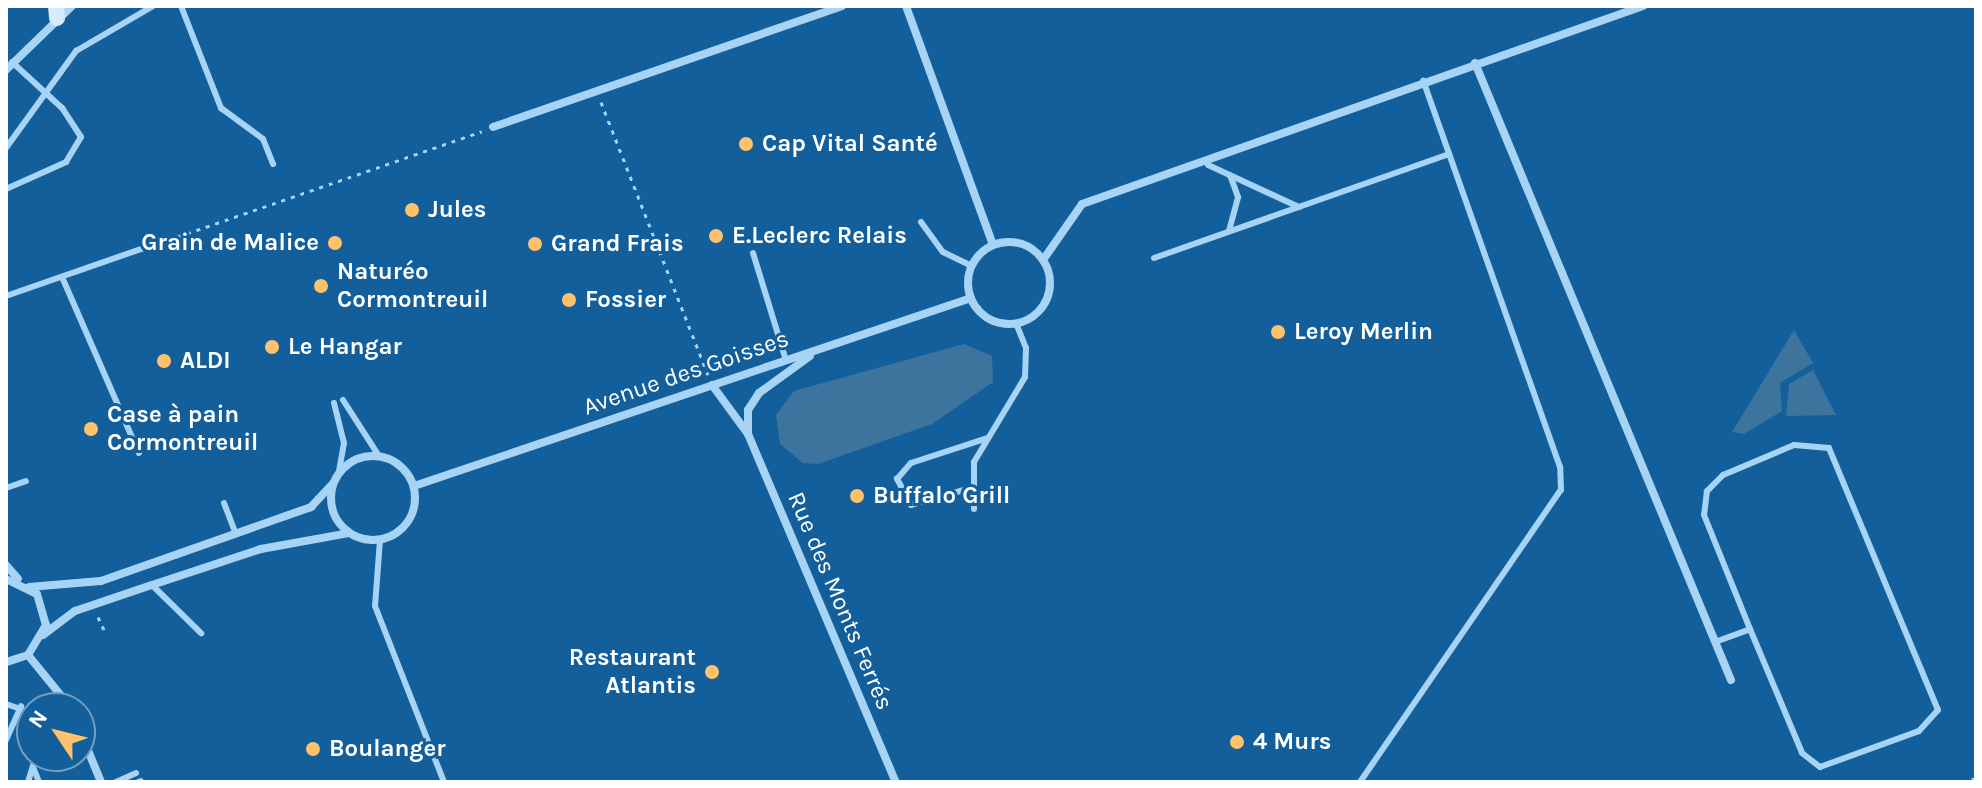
<!DOCTYPE html>
<meta charset="utf-8">
<style>
body{margin:0}
#map{position:relative;width:1982px;height:788px;overflow:hidden;background:#135f9b;font-family:Karla,sans-serif}
div>[style]{position:absolute}
.water>*{inset:0;background:#3d749e}
.path>*{height:3px;margin-top:-1.5px;transform-origin:0;background:repeating-linear-gradient(90deg,#a7d3f4 0 4px,transparent 0 10px)}
.service>*{height:6px;margin:-3px;padding:0 3px;transform-origin:3px;border-radius:3px;background:#a7d3f4}
.minor>*{height:8px;margin:-4px;padding:0 4px;transform-origin:4px;border-radius:4px;background:#a7d3f4}
.minor>.ring{margin:-4px;padding:0;box-sizing:content-box;background:none;border:8px solid #a7d3f4;border-radius:50%}
.secondary>*{height:16px;margin:-8px;padding:0 8px;transform-origin:8px;border-radius:8px;background:#d6ecfd}
.dots>*{width:22px;height:22px;translate:-50% -50%;box-sizing:border-box;border:4px solid #135f9b;border-radius:50%}
span{translate:-50% -50%;white-space:nowrap;text-align:center;line-height:1.15;-webkit-text-stroke:6px #135f9b;paint-order:stroke}
.poi-label{font-size:24px;color:#fff;font-weight:700}
.left{translate:0 -50%;text-align:left}
.right{translate:-100% -50%;text-align:right}
.street-label{font-size:24px;color:#fff}
.frame{position:absolute;inset:0;border:8px solid #fff;pointer-events:none}
.north{position:absolute;left:16px;top:692px;width:80px;height:80px;box-sizing:border-box;background:#135f9b;border:2px solid #719fc3;border-radius:50%;rotate:305deg;font-size:22px;font-weight:700;line-height:32px;text-align:center;color:#fff}
.north::after{content:'';display:block;margin:auto;width:28px;height:36px;background:#ffc169;clip-path:polygon(50% 0,100% 100%,50% 72%,0 100%)}
</style>
<div id="map">
<div class="water">
<i style="clip-path:polygon(1794px 330px,1813px 363px,1780px 383px,1782px 411px,1744px 434px,1732px 432px)"></i>
<i style="clip-path:polygon(964px 344px,992px 356px,993px 382px,932px 424px,818px 464px,803px 463px,780px 444px,776px 415px,794px 391px)"></i>
<i style="clip-path:polygon(1813px 370px,1836px 415px,1786px 416px,1789px 384px)"></i>
</div>
<div class="path">
<i style="left:601px;top:102px;width:293px;rotate:68.6deg"></i>
<i style="left:168px;top:240px;width:332px;rotate:-19.1deg"></i>
<i style="left:98px;top:617px;width:17px;rotate:65deg"></i>
<i style="left:1962px;top:782px;width:15px;rotate:-16deg"></i>
</div>
<div class="service">
<i style="left:181px;top:6px;width:110px;rotate:68.6deg"></i>
<i style="left:221px;top:108px;width:52px;rotate:36.4deg"></i>
<i style="left:263px;top:139px;width:27px;rotate:68deg"></i>
<i style="left:6px;top:148px;width:120px;rotate:-54.2deg"></i>
<i style="left:76px;top:51px;width:89px;rotate:-30.3deg"></i>
<i style="left:1208px;top:165px;width:100px;rotate:24.8deg"></i>
<i style="left:6px;top:189px;width:66px;rotate:-24.2deg"></i>
<i style="left:66px;top:162px;width:29px;rotate:-59deg"></i>
<i style="left:81px;top:137px;width:35px;rotate:-123deg"></i>
<i style="left:62px;top:108px;width:68px;rotate:-137.4deg"></i>
<i style="left:921px;top:222px;width:37px;rotate:54deg"></i>
<i style="left:943px;top:252px;width:32px;rotate:26deg"></i>
<i style="left:1229px;top:231px;width:35px;rotate:-75deg"></i>
<i style="left:1238px;top:197px;width:23px;rotate:-110deg"></i>
<i style="left:753px;top:253px;width:112px;rotate:72.9deg"></i>
<i style="left:1154px;top:258px;width:313px;rotate:-19.4deg"></i>
<i style="left:62px;top:277px;width:192px;rotate:66.4deg"></i>
<i style="left:6px;top:296px;width:161px;rotate:-19.2deg"></i>
<i style="left:343px;top:400px;width:67px;rotate:57.3deg"></i>
<i style="left:334px;top:403px;width:41px;rotate:76deg"></i>
<i style="left:344px;top:443px;width:29px;rotate:100deg"></i>
<i style="left:6px;top:488px;width:21px;rotate:-19deg"></i>
<i style="left:971px;top:488px;width:62px;rotate:164.2deg"></i>
<i style="left:911px;top:505px;width:30px;rotate:-118deg"></i>
<i style="left:897px;top:479px;width:21px;rotate:-49deg"></i>
<i style="left:911px;top:463px;width:81px;rotate:-18deg"></i>
<i style="left:224px;top:503px;width:30px;rotate:69deg"></i>
<i style="left:974px;top:509px;width:47px;rotate:-90deg"></i>
<i style="left:974px;top:462px;width:99px;rotate:-59deg"></i>
<i style="left:1025px;top:377px;width:29px;rotate:-88deg"></i>
<i style="left:1026px;top:348px;width:27px;rotate:-112deg"></i>
<i style="left:380px;top:540px;width:66px;rotate:94.3deg"></i>
<i style="left:375px;top:606px;width:189px;rotate:68.6deg"></i>
<i style="left:152px;top:585px;width:69px;rotate:44.4deg"></i>
<i style="left:1715px;top:642px;width:37px;rotate:-20deg"></i>
<i style="left:1750px;top:629px;width:134px;rotate:67.2deg"></i>
<i style="left:1802px;top:753px;width:23px;rotate:38deg"></i>
<i style="left:1820px;top:767px;width:105px;rotate:-20deg"></i>
<i style="left:1919px;top:731px;width:28px;rotate:-48deg"></i>
<i style="left:1938px;top:710px;width:284px;rotate:-112.6deg"></i>
<i style="left:1829px;top:448px;width:35px;rotate:-175deg"></i>
<i style="left:1794px;top:445px;width:77px;rotate:157.1deg"></i>
<i style="left:1723px;top:475px;width:23px;rotate:135deg"></i>
<i style="left:1707px;top:491px;width:24px;rotate:97deg"></i>
<i style="left:1704px;top:515px;width:123px;rotate:68deg"></i>
<i style="left:6px;top:704px;width:28px;rotate:19deg"></i>
<i style="left:6px;top:740px;width:37px;rotate:-66deg"></i>
<i style="left:33px;top:767px;width:16px;rotate:68deg"></i>
<i style="left:28px;top:782px;width:27px;rotate:-73deg"></i>
<i style="left:116px;top:782px;width:22px;rotate:-24deg"></i>
<i style="left:138px;top:782px;width:3px;rotate:-18deg"></i>
<i style="left:1360px;top:782px;width:354px;rotate:-55.5deg"></i>
<i style="left:1561px;top:490px;width:23px;rotate:-92deg"></i>
<i style="left:1560px;top:467px;width:410px;rotate:-109.5deg"></i>
</div>
<div class="minor">
<i style="left:906px;top:6px;width:254px;rotate:70deg"></i>
<i style="left:1475px;top:63px;width:668px;rotate:67.47deg"></i>
<i style="left:6px;top:70px;width:92px;rotate:-44.1deg"></i>
<i style="left:493px;top:127px;width:369px;rotate:-19.1deg"></i>
<i class="ring" style="left:968px;top:242px;width:74px;height:74px"></i>
<i style="left:1043px;top:260px;width:68px;rotate:-55.1deg"></i>
<i style="left:1082px;top:204px;width:595px;rotate:-19.44deg"></i>
<i style="left:712px;top:385px;width:61px;rotate:53.7deg"></i>
<i style="left:748px;top:434px;width:378px;rotate:67deg"></i>
<i style="left:748px;top:434px;width:24px;rotate:-90deg"></i>
<i style="left:748px;top:410px;width:20px;rotate:-57deg"></i>
<i style="left:759px;top:393px;width:63px;rotate:-36deg"></i>
<i class="ring" style="left:331px;top:456px;width:76px;height:76px"></i>
<i style="left:414px;top:486px;width:588px;rotate:-18.65deg"></i>
<i style="left:6px;top:565px;width:18px;rotate:49deg"></i>
<i style="left:6px;top:579px;width:34px;rotate:26deg"></i>
<i style="left:37px;top:594px;width:32px;rotate:74deg"></i>
<i style="left:46px;top:625px;width:35px;rotate:121deg"></i>
<i style="left:28px;top:655px;width:23px;rotate:162deg"></i>
<i style="left:29px;top:587px;width:72px;rotate:-4.8deg"></i>
<i style="left:101px;top:581px;width:223px;rotate:-19.4deg"></i>
<i style="left:311px;top:507px;width:33px;rotate:-47deg"></i>
<i style="left:43px;top:635px;width:40px;rotate:-37deg"></i>
<i style="left:75px;top:611px;width:81px;rotate:-18.7deg"></i>
<i style="left:152px;top:585px;width:115px;rotate:-18.3deg"></i>
<i style="left:261px;top:549px;width:89px;rotate:-10.3deg"></i>
<i style="left:28px;top:655px;width:68px;rotate:50.9deg"></i>
<i style="left:80px;top:731px;width:55px;rotate:67.6deg"></i>
</div>
<div class="secondary">
<i style="left:56px;top:6px;width:12px;rotate:85deg"></i>
</div>
<div class="dots">
<i style="left:746px;top:144px;background:#ffc169"></i>
<i style="left:412px;top:210px;background:#ffc169"></i>
<i style="left:716px;top:236px;background:#ffc169"></i>
<i style="left:335px;top:243px;background:#ffc169"></i>
<i style="left:535px;top:244px;background:#ffc169"></i>
<i style="left:321px;top:286px;background:#ffc169"></i>
<i style="left:569px;top:300px;background:#ffc169"></i>
<i style="left:1278px;top:332px;background:#ffc169"></i>
<i style="left:272px;top:347px;background:#ffc169"></i>
<i style="left:164px;top:361px;background:#ffc169"></i>
<i style="left:91px;top:429px;background:#ffc169"></i>
<i style="left:857px;top:496px;background:#ffc169"></i>
<i style="left:712px;top:672px;background:#ffc169"></i>
<i style="left:1237px;top:742px;background:#ffc169"></i>
<i style="left:313px;top:749px;background:#ffc169"></i>
</div>
<div class="poi-label">
<span class="left" style="left:762px;top:144px">Cap Vital Santé</span>
<span class="left" style="left:428px;top:210px">Jules</span>
<span class="left" style="left:732px;top:236px">E.Leclerc Relais</span>
<span class="right" style="left:319px;top:243px">Grain de Malice</span>
<span class="left" style="left:551px;top:244px">Grand Frais</span>
<span class="left" style="left:337px;top:286px">Naturéo<br>Cormontreuil</span>
<span class="left" style="left:585px;top:300px">Fossier</span>
<span class="left" style="left:1294px;top:332px">Leroy Merlin</span>
<span class="left" style="left:288px;top:347px">Le Hangar</span>
<span class="left" style="left:180px;top:361px">ALDI</span>
<span class="left" style="left:107px;top:429px">Case à pain<br>Cormontreuil</span>
<span class="left" style="left:873px;top:496px">Buffalo Grill</span>
<span class="right" style="left:696px;top:672px">Restaurant<br>Atlantis</span>
<span class="left" style="left:1253px;top:742px">4 Murs</span>
<span class="left" style="left:329px;top:749px">Boulanger</span>
</div>
<div class="street-label">
<span style="left:686px;top:373px;rotate:-19deg">Avenue des Goisses</span>
<span style="left:840px;top:601px;rotate:67deg">Rue des Monts Ferrés</span>
</div>
<div class="frame"></div>
<div class="north">N</div>
</div>
